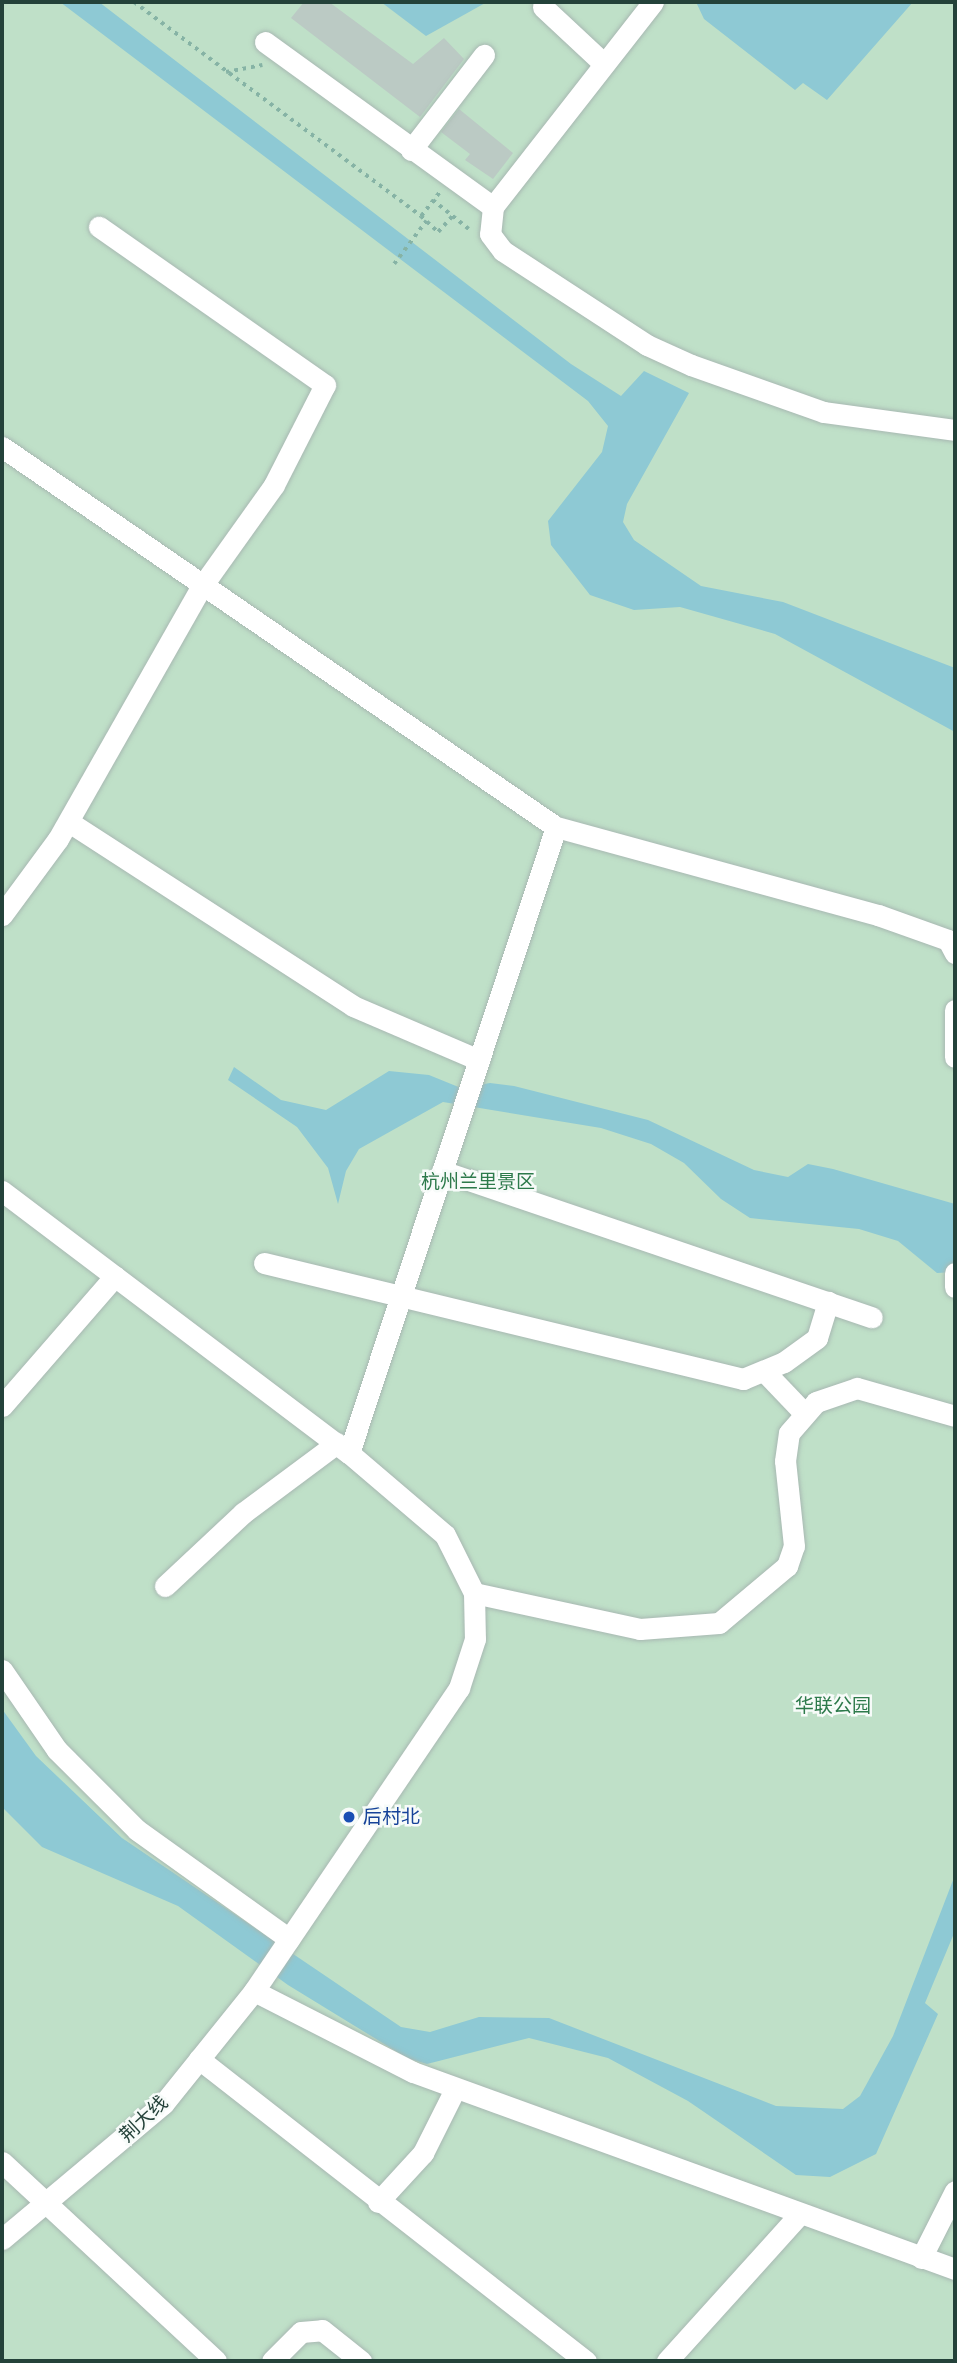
<!DOCTYPE html>
<meta charset="utf-8">
<style>
body{margin:0}
#map{position:relative;width:957px;height:2363px;overflow:hidden;background:#e6efeb;font-family:Poppins,"Noto Sans SC",sans-serif}
div>[style]{position:absolute}
.green>*{inset:0;background:#bfe0c8;transform-origin:0 0}
.water>*{inset:0;background:#8ec9d4}
.building>*{inset:0;background:#bbcac4}
.path>*{height:3.5px;margin-top:-1.75px;transform-origin:0;background:repeating-linear-gradient(90deg,#86b3a5 0 3.5px,transparent 0 8.5px)}
.roads{filter:drop-shadow(0 0 2px #a8b8b2) drop-shadow(0 0 2px #a8b8b2)}
.minor>*{height:21px;margin:-10.5px;padding:0 10.5px;transform-origin:10.5px;border-radius:10.5px;background:#fff}
.dots>*{width:19px;height:19px;translate:-50% -50%;box-sizing:border-box;border:4px solid #f7fbf9;border-radius:50%}
span{translate:-50% -50%;white-space:nowrap;text-align:center;line-height:1.15;-webkit-text-stroke:5px #f7fbf9;paint-order:stroke}
.park-label{font-size:19px;color:#2d7a4b}
.transit-label{font-size:19px;color:#164399}
.left{translate:0 -50%;text-align:left}
.street-label{font-size:19px;color:#24423a}
.frame{position:absolute;inset:0;border:4px solid #24423a;pointer-events:none}
</style>
<div id="map">
<div class="green">
<i style="left:2px;top:2px;width:953px;height:2359px"></i>
</div>
<div class="water">
<i style="clip-path:polygon(60px 2px,99px 2px,571px 364px,621px 396px,644px 371px,689px 393px,627px 504px,623px 522px,634px 540px,701px 586px,783px 602px,955px 668px,955px 732px,775px 634px,680px 607px,634px 610px,590px 595px,551px 545px,548px 521px,602px 452px,608px 426px,588px 401px)"></i>
<i style="clip-path:polygon(381px 2px,487px 2px,426px 36px)"></i>
<i style="clip-path:polygon(696px 2px,913px 2px,827px 100px,803px 83px,795px 90px,704px 19px)"></i>
<i style="clip-path:polygon(234px 1067px,281px 1100px,326px 1110px,389px 1071px,429px 1075px,461px 1088px,490px 1083px,514px 1086px,648px 1120px,754px 1170px,788px 1177px,808px 1164px,833px 1169px,955px 1204px,955px 1272px,937px 1273px,898px 1241px,859px 1229px,750px 1218px,721px 1199px,684px 1163px,651px 1144px,601px 1128px,443px 1102px,359px 1149px,346px 1171px,338px 1204px,328px 1168px,297px 1127px,228px 1080px)"></i>
<i style="clip-path:polygon(2px 1709px,36px 1756px,122px 1838px,401px 2027px,430px 2032px,479px 2017px,549px 2018px,776px 2106px,843px 2109px,860px 2096px,893px 2036px,955px 1875px,955px 1931px,925px 2003px,938px 2014px,876px 2154px,830px 2177px,796px 2175px,688px 2101px,608px 2058px,529px 2038px,427px 2064px,407px 2058px,288px 1985px,178px 1906px,42px 1847px,2px 1807px)"></i>
</div>
<div class="building">
<i style="clip-path:polygon(304px 2px,329px 2px,413px 64px,444px 38px,464px 59px,420px 117px,291px 18px)"></i>
<i style="clip-path:polygon(459px 109px,513px 153px,493px 179px,465px 160px,470px 154px,441px 132px)"></i>
</div>
<div class="path">
<i style="left:134px;top:2px;width:358px;rotate:36.7deg"></i>
<i style="left:421px;top:216px;width:31px;rotate:-52deg"></i>
<i style="left:226px;top:72px;width:37px;rotate:-11deg"></i>
<i style="left:433px;top:200px;width:46px;rotate:38.9deg"></i>
<i style="left:421px;top:216px;width:23px;rotate:43deg"></i>
<i style="left:438px;top:232px;width:24px;rotate:-48deg"></i>
<i style="left:394px;top:264px;width:54px;rotate:-53.3deg"></i>
</div>
<div class="roads">
<div class="minor">
<i style="left:653px;top:2px;width:260px;rotate:128deg"></i>
<i style="left:493px;top:207px;width:27px;rotate:96deg"></i>
<i style="left:490px;top:234px;width:21px;rotate:53deg"></i>
<i style="left:503px;top:251px;width:172px;rotate:33.1deg"></i>
<i style="left:647px;top:345px;width:48px;rotate:24.4deg"></i>
<i style="left:691px;top:365px;width:141px;rotate:19.5deg"></i>
<i style="left:824px;top:412px;width:132px;rotate:7.8deg"></i>
<i style="left:543px;top:7px;width:81px;rotate:43deg"></i>
<i style="left:265px;top:42px;width:281px;rotate:35.9deg"></i>
<i style="left:411px;top:150px;width:120px;rotate:-52.5deg"></i>
<i style="left:2px;top:447px;width:672px;rotate:34.45deg"></i>
<i style="left:556px;top:827px;width:334px;rotate:15.3deg"></i>
<i style="left:878px;top:915px;width:74px;rotate:19.7deg"></i>
<i style="left:948px;top:940px;width:15px;rotate:62deg"></i>
<i style="left:69px;top:822px;width:338px;rotate:32.9deg"></i>
<i style="left:353px;top:1006px;width:137px;rotate:23.2deg"></i>
<i style="left:2px;top:915px;width:94px;rotate:-53.6deg"></i>
<i style="left:58px;top:839px;width:291px;rotate:-60.4deg"></i>
<i style="left:202px;top:586px;width:124px;rotate:-54.5deg"></i>
<i style="left:274px;top:485px;width:112px;rotate:-63deg"></i>
<i style="left:325px;top:385px;width:276px;rotate:-145deg"></i>
<i style="left:955px;top:1010px;width:47px;rotate:90deg"></i>
<i style="left:442px;top:1171px;width:454px;rotate:18.8deg"></i>
<i style="left:2px;top:1191px;width:435px;rotate:37.1deg"></i>
<i style="left:349px;top:1453px;width:126px;rotate:40.5deg"></i>
<i style="left:445px;top:1535px;width:65px;rotate:63.4deg"></i>
<i style="left:474px;top:1593px;width:46px;rotate:88.8deg"></i>
<i style="left:475px;top:1639px;width:52px;rotate:108.1deg"></i>
<i style="left:459px;top:1688px;width:366px;rotate:124.1deg"></i>
<i style="left:254px;top:1991px;width:145px;rotate:128.8deg"></i>
<i style="left:163px;top:2104px;width:210px;rotate:140deg"></i>
<i style="left:264px;top:1263px;width:493px;rotate:13.6deg"></i>
<i style="left:743px;top:1379px;width:44px;rotate:-22.5deg"></i>
<i style="left:784px;top:1362px;width:41px;rotate:-36deg"></i>
<i style="left:817px;top:1338px;width:38px;rotate:-73deg"></i>
<i style="left:955px;top:1273px;width:14px;rotate:90deg"></i>
<i style="left:764px;top:1371px;width:58px;rotate:46.4deg"></i>
<i style="left:2px;top:1406px;width:172px;rotate:-49deg"></i>
<i style="left:349px;top:1453px;width:659px;rotate:-71.7deg"></i>
<i style="left:165px;top:1586px;width:107px;rotate:-43.1deg"></i>
<i style="left:243px;top:1513px;width:117px;rotate:-36.7deg"></i>
<i style="left:474px;top:1593px;width:170px;rotate:12.2deg"></i>
<i style="left:640px;top:1629px;width:79px;rotate:-4.3deg"></i>
<i style="left:719px;top:1623px;width:89px;rotate:-40deg"></i>
<i style="left:787px;top:1566px;width:21px;rotate:-71deg"></i>
<i style="left:794px;top:1546px;width:85px;rotate:-96deg"></i>
<i style="left:785px;top:1461px;width:28px;rotate:-82deg"></i>
<i style="left:789px;top:1433px;width:41px;rotate:-48.9deg"></i>
<i style="left:816px;top:1402px;width:43px;rotate:-18.9deg"></i>
<i style="left:857px;top:1388px;width:102px;rotate:15.9deg"></i>
<i style="left:2px;top:1670px;width:97px;rotate:55.5deg"></i>
<i style="left:57px;top:1750px;width:113px;rotate:45deg"></i>
<i style="left:137px;top:1830px;width:187px;rotate:35.6deg"></i>
<i style="left:254px;top:1991px;width:178px;rotate:27deg"></i>
<i style="left:413px;top:2072px;width:577px;rotate:19.97deg"></i>
<i style="left:199px;top:2059px;width:491px;rotate:38deg"></i>
<i style="left:2px;top:2162px;width:292px;rotate:42.9deg"></i>
<i style="left:378px;top:2202px;width:67px;rotate:-47.4deg"></i>
<i style="left:423px;top:2153px;width:72px;rotate:-63.4deg"></i>
<i style="left:921px;top:2258px;width:75px;rotate:-63.1deg"></i>
<i style="left:272px;top:2361px;width:41px;rotate:-45deg"></i>
<i style="left:301px;top:2332px;width:21px;rotate:-5deg"></i>
<i style="left:322px;top:2330px;width:50px;rotate:38.5deg"></i>
<i style="left:667px;top:2361px;width:197px;rotate:-47.9deg"></i>
</div>
</div>
<div class="dots">
<i style="left:349px;top:1817px;background:#1a4fb4"></i>
</div>
<div class="park-label">
<span style="left:478px;top:1182px">杭州兰里景区</span>
<span style="left:833px;top:1706px">华联公园</span>
</div>
<div class="transit-label">
<span class="left" style="left:363px;top:1817px">后村北</span>
</div>
<div class="street-label">
<span style="left:144px;top:2119px;rotate:-43deg">荆大线</span>
</div>
<div class="frame"></div>
</div>
